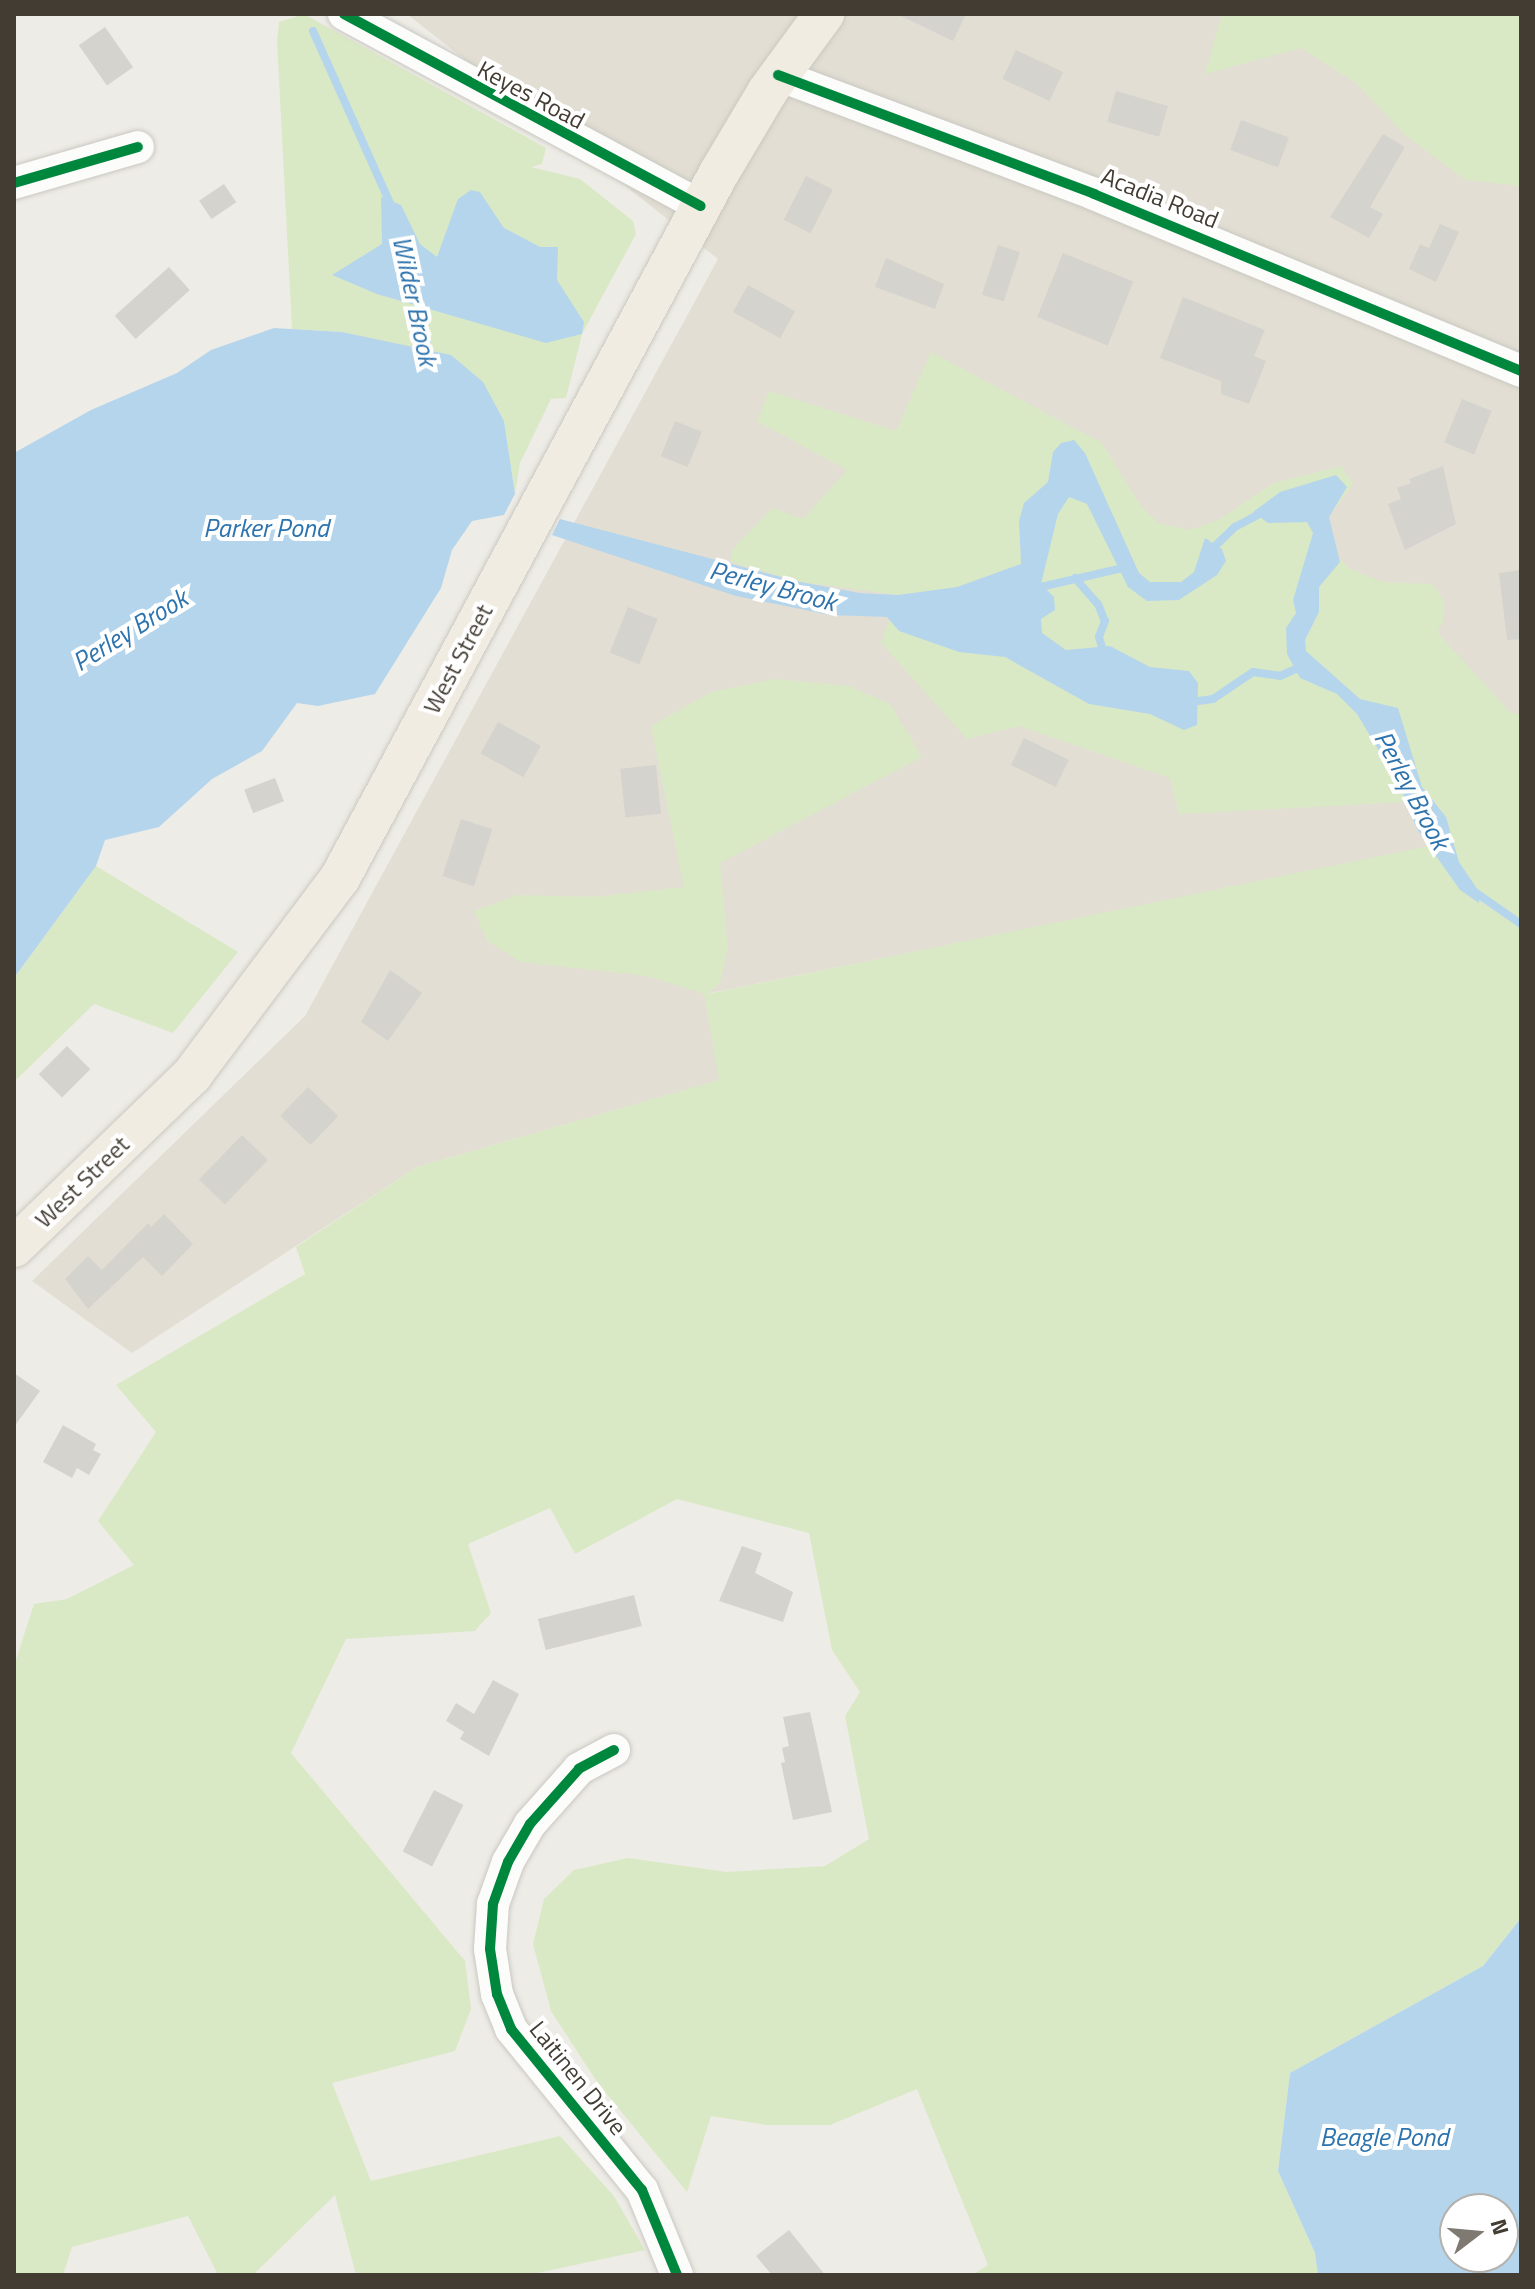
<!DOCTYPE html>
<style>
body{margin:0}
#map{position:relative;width:1535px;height:2289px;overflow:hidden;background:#eeece6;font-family:"Titillium Web",sans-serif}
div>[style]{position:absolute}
.residential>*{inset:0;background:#e2ded3}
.green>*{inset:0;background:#dae9c5}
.water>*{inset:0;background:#b5d5ec}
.stream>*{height:8px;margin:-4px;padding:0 4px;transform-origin:4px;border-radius:4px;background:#b5d5ec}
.building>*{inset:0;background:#d5d3cd;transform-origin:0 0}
.roads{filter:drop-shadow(0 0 2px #cac8c2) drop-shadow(0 0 2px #cac8c2)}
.minor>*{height:32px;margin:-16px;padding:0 16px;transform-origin:16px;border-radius:16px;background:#fcfcfb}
.major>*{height:40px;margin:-20px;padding:0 20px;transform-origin:20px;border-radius:20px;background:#f0ece2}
.cycleway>*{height:10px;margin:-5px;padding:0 5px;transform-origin:5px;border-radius:5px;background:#00873e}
span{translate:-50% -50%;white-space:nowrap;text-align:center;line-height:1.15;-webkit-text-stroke:8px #fff;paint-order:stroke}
.street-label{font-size:24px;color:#423c33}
.water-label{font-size:26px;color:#2d73ad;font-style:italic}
.frame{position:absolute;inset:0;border:16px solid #423c33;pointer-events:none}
.north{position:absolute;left:1439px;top:2193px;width:80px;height:80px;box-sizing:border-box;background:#fff;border:2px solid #b3b1ad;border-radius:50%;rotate:74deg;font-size:22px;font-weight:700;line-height:32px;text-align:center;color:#423c33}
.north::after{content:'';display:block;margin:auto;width:28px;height:36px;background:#7e7a72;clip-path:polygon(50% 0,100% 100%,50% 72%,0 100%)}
</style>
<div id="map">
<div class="residential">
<i style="clip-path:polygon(407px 14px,1521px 14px,1521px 830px,705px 994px,720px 1080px,417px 1167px,132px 1353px,32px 1281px,305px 1016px,718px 259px)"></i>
</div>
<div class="green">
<i style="clip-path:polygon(304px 14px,546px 148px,542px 164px,531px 167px,580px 179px,633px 221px,636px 234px,582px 334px,566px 398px,551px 399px,520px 463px,515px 494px,504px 421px,342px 332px,292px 329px,277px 41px,279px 22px)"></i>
<i style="clip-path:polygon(1222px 14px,1521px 14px,1521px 186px,1465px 180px,1404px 134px,1356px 83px,1301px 48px,1205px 74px)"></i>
<i style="clip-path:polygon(931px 352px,1102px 443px,1139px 503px,1158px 523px,1190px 530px,1220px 519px,1274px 483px,1341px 466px,1353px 484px,1329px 516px,1337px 556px,1349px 568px,1382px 582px,1432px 584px,1444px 601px,1443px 622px,1437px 632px,1509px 711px,1521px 715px,1521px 1918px,1483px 1966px,1290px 2073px,1278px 2171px,1315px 2253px,1318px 2275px,972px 2275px,988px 2265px,917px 2089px,830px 2125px,767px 2125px,711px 2116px,687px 2192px,597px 2082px,551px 2011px,533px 1944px,544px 1899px,574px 1870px,628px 1858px,727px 1872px,825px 1866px,869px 1839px,845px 1716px,860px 1692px,832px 1650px,809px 1533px,677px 1499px,575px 1554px,550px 1508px,468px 1544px,491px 1613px,475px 1631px,346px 1639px,291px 1753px,465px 1961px,471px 2009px,455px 2051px,332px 2083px,371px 2181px,560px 2136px,614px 2196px,645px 2250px,528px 2275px,356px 2275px,335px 2195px,253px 2275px,218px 2275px,188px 2216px,72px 2247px,63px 2275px,14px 2275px,14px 1666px,34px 1604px,67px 1599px,134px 1565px,98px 1521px,156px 1432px,116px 1385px,305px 1274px,296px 1247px,417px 1167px,719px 1080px,704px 994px,648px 976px,521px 962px,487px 941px,474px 911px,518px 895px,592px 897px,684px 887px,651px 726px,711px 692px,775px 679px,849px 686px,890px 704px,922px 757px,720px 863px,728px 949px,720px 983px,707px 994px,1453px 841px,1446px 817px,1422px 787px,1401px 786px,1407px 802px,1179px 814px,1170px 778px,1019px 726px,967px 739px,881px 643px,898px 595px,800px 582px,731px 562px,733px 549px,772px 508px,803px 519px,847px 470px,757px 421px,769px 391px,896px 431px)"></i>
<i style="clip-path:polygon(96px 866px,238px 952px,173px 1033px,94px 1004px,14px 1082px,14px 978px)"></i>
</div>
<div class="water">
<i style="clip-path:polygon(471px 190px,480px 192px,504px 228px,540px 247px,558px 247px,557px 280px,584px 322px,582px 334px,546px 343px,377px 294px,332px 275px,382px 244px,381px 197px,401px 205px,420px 244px,437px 257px,458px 199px)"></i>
<i style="clip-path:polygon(274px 328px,342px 332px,451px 355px,483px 382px,504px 421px,515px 494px,504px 515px,472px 521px,452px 550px,441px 588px,375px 694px,318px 706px,297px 703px,262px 751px,212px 779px,159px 827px,105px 840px,96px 866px,14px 978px,14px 453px,91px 410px,177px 373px,211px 350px)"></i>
<i style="clip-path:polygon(1074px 440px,1085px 453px,1139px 573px,1150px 582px,1181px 582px,1194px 572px,1205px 538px,1222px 549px,1226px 561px,1217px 575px,1179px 600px,1147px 601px,1128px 587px,1087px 504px,1069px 497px,1058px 514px,1041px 584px,1054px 597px,1055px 610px,1041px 619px,1042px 633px,1066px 650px,1110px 646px,1150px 667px,1189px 671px,1198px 683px,1197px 725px,1184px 730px,1150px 714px,1089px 704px,1005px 657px,959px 652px,899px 631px,887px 617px,830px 615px,736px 596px,552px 535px,560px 519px,800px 582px,860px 593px,898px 595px,957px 587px,1021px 564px,1019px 521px,1024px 503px,1048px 482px,1053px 452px,1061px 443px)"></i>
<i style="clip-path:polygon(1336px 475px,1347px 487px,1329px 517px,1340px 562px,1319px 587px,1319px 612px,1305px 640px,1306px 651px,1360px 699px,1398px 708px,1422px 787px,1446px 817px,1459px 862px,1480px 893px,1479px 903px,1460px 890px,1417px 829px,1400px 786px,1357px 714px,1337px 694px,1300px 678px,1287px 654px,1286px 628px,1296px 613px,1293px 600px,1313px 533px,1307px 522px,1268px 523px,1253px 512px,1280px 492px)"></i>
<i style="clip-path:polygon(evenodd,1521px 1918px,1521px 2275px,1318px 2275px,1315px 2253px,1278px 2171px,1290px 2073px,1483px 1966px,1521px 1918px,1503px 2209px,1503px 2257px,1455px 2257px,1455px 2209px,1503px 2209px)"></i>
</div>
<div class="stream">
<i style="left:313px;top:31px;width:196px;rotate:65.9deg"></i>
<i style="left:418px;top:299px;width:62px;rotate:78.9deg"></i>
<i style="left:1210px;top:551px;width:35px;rotate:-44deg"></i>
<i style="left:1235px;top:527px;width:36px;rotate:-28deg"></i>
<i style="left:1075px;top:578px;width:35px;rotate:49deg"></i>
<i style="left:1098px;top:604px;width:18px;rotate:68deg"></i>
<i style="left:1105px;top:621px;width:17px;rotate:111deg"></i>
<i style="left:1099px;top:637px;width:19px;rotate:74deg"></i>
<i style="left:1032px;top:589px;width:98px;rotate:-13deg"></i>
<i style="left:1191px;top:702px;width:22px;rotate:-8deg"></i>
<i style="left:1213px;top:699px;width:48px;rotate:-34deg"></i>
<i style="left:1253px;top:672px;width:27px;rotate:8deg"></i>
<i style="left:1280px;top:676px;width:24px;rotate:-24deg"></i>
<i style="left:1472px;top:890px;width:60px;rotate:34.8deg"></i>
</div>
<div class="building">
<i style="clip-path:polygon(897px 14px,966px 14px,953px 41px)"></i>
<i style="left:105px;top:27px;width:49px;height:32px;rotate:55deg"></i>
<i style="left:1016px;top:50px;width:52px;height:32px;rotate:25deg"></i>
<i style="left:1116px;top:91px;width:54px;height:32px;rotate:16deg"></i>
<i style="left:1241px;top:120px;width:51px;height:32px;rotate:20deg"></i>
<i style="clip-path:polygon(1383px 134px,1405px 147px,1370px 207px,1383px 214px,1369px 238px,1330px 217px)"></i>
<i style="left:806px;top:176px;width:30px;height:49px;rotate:27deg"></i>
<i style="left:224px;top:184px;width:22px;height:30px;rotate:56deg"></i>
<i style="clip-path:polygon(1440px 224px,1459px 232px,1436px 282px,1409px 269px,1420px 244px,1429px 248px)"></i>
<i style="left:998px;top:245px;width:23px;height:52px;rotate:18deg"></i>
<i style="left:1063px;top:253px;width:76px;height:69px;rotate:22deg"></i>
<i style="clip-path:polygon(886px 258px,944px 284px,935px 309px,875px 287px)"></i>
<i style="left:169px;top:267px;width:31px;height:73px;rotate:48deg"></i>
<i style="left:748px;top:285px;width:54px;height:31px;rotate:29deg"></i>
<i style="clip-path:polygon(1183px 297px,1265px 330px,1254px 356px,1266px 361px,1249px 404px,1221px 394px,1221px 381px,1160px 358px)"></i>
<i style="left:1462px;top:399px;width:32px;height:47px;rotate:22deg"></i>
<i style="left:675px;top:421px;width:29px;height:38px;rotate:22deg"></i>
<i style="clip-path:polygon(1443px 466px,1456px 524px,1405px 550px,1388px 504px,1401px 499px,1397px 488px,1411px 483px,1409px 479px)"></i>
<i style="clip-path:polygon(1521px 570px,1521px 639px,1507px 640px,1499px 573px)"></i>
<i style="left:628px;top:607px;width:32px;height:49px;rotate:22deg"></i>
<i style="left:498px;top:722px;width:49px;height:36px;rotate:29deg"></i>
<i style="left:1024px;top:738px;width:50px;height:30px;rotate:26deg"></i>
<i style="left:656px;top:765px;width:49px;height:36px;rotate:84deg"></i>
<i style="left:275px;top:778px;width:25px;height:33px;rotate:69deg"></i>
<i style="left:461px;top:819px;width:33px;height:60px;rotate:18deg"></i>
<i style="clip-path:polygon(390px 970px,422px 993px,388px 1041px,361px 1022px)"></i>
<i style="left:67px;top:1046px;width:33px;height:40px;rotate:45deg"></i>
<i style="left:308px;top:1087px;width:42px;height:40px;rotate:44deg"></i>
<i style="left:242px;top:1135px;width:36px;height:62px;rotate:44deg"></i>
<i style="clip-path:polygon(164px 1214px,193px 1244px,162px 1276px,143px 1257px,88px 1309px,65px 1279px,88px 1256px,102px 1270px,148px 1223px,151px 1227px)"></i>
<i style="clip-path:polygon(14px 1373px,40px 1391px,14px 1427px)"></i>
<i style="clip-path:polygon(63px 1425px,96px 1444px,93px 1450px,101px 1454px,89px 1475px,77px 1468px,72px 1478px,43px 1462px)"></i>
<i style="clip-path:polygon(742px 1546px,762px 1553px,755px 1573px,793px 1592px,783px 1622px,719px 1601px)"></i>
<i style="left:634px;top:1595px;width:32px;height:99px;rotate:76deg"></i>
<i style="clip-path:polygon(493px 1680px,519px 1694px,489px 1756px,460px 1739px,464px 1732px,446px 1721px,456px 1703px,474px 1714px)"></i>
<i style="clip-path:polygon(810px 1712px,832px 1812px,793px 1820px,781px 1763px,785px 1762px,782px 1748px,789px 1746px,783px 1717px)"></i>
<i style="left:434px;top:1790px;width:33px;height:69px;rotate:27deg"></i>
<i style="clip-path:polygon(789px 2230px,825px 2275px,772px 2275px,756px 2256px)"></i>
</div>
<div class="roads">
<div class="minor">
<i style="left:344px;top:14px;width:405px;rotate:28.3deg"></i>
<i style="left:778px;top:75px;width:338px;rotate:20.6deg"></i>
<i style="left:1094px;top:194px;width:462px;rotate:22.5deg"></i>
<i style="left:14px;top:183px;width:129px;rotate:-16.2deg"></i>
<i style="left:614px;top:1750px;width:40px;rotate:152deg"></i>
<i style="left:579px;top:1769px;width:74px;rotate:131.7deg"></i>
<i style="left:530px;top:1824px;width:44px;rotate:120.1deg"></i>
<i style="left:508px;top:1862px;width:45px;rotate:109.7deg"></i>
<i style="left:493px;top:1904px;width:45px;rotate:93.8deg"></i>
<i style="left:490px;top:1949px;width:46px;rotate:81.2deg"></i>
<i style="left:497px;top:1994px;width:38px;rotate:68deg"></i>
<i style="left:511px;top:2029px;width:208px;rotate:50.9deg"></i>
<i style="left:642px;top:2190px;width:92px;rotate:67.6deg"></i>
</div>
<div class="major">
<i style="left:14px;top:1247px;width:248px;rotate:-44deg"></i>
<i style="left:192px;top:1075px;width:246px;rotate:-53.1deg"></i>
<i style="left:340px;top:878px;width:800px;rotate:-61.74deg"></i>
<i style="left:719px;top:173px;width:94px;rotate:-59.3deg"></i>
<i style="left:767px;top:92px;width:97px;rotate:-53.8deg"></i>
</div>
</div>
<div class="cycleway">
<i style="left:344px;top:14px;width:405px;rotate:28.3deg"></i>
<i style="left:778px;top:75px;width:338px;rotate:20.6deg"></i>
<i style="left:1094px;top:194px;width:462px;rotate:22.5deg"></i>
<i style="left:14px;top:183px;width:129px;rotate:-16.2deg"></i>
<i style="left:614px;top:1750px;width:40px;rotate:152deg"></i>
<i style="left:579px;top:1769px;width:74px;rotate:131.7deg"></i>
<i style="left:530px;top:1824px;width:44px;rotate:120.1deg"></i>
<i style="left:508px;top:1862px;width:45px;rotate:109.7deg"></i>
<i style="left:493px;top:1904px;width:45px;rotate:93.8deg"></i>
<i style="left:490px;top:1949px;width:46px;rotate:81.2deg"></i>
<i style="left:497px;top:1994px;width:38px;rotate:68deg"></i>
<i style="left:511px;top:2029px;width:208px;rotate:50.9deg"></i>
<i style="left:642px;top:2190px;width:92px;rotate:67.6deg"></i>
</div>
<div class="street-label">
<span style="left:531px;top:95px;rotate:28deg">Keyes Road</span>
<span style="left:1160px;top:198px;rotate:22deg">Acadia Road</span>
<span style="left:458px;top:659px;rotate:-62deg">West Street</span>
<span style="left:82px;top:1182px;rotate:-44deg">West Street</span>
<span style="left:578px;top:2078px;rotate:51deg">Laitinen Drive</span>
</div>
<div class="water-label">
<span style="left:415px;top:301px;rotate:78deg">Wilder Brook</span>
<span style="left:266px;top:528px">Parker Pond</span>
<span style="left:773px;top:586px;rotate:15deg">Perley Brook</span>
<span style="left:130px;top:630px;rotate:-32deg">Perley Brook</span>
<span style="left:1412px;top:790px;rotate:62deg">Perley Brook</span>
<span style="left:1384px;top:2137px">Beagle Pond</span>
</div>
<div class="frame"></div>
<div class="north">N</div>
</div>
